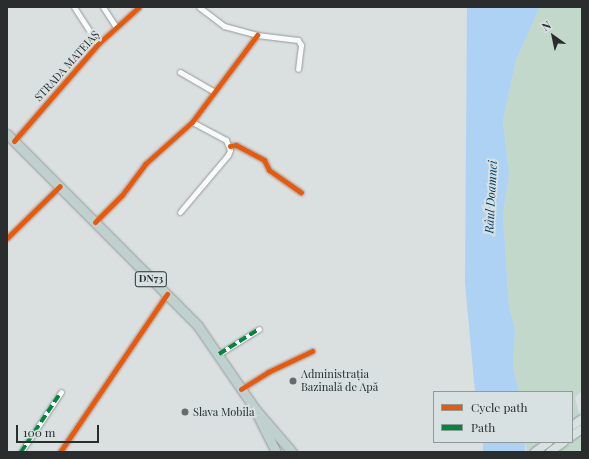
<!DOCTYPE html>
<meta charset="utf-8">
<style>
body{margin:0}
#map{position:relative;width:589px;height:459px;overflow:hidden;background:#dadfdf;font-family:"Playfair Display",serif}
div>[style]{position:absolute}
.green>*{inset:0;background:#c1d8cb}
.water>*{inset:0;background:#aed2f3;transform-origin:0 0}
.roads{filter:drop-shadow(0 0 1px #969999) drop-shadow(0 0 1px #969999)}
.street>*{height:5px;margin:-2.5px;padding:0 2.5px;transform-origin:2.5px;border-radius:2.5px;background:#f9fafa}
.primary>*{height:8px;margin:-4px;padding:0 4px;transform-origin:4px;border-radius:4px;background:#d7e2e0}
.highway>*{height:9px;margin:-4.5px;padding:0 4.5px;transform-origin:4.5px;border-radius:4.5px;background:#bfd1ce}
.quiet>*{height:4px;margin-top:-2px;transform-origin:0;background:repeating-linear-gradient(90deg,#00873e 0 8px,transparent 0 12px)}
.cycleway>*{height:5px;margin:-2.5px;padding:0 2.5px;transform-origin:2.5px;border-radius:2.5px;background:#e8590c}
.dots>*{width:11px;height:11px;translate:-50% -50%;box-sizing:border-box;border:2px solid #d8e1e1;border-radius:50%}
span{translate:-50% -50%;white-space:nowrap;text-align:center;line-height:1.15;-webkit-text-stroke:4px #d8e1e1;paint-order:stroke}
.shield-label span{padding:1px 3px;background:#d8e1e1;border:1px solid;border-radius:3px;-webkit-text-stroke-width:0}
.shield-label{font-size:10px;color:#2a2d2d;font-weight:700}
.street-label{font-size:11px;color:#2a2d2d}
.poi-label{font-size:11px;color:#2a2d2d}
.left{translate:0 -50%;text-align:left}
.water-label{font-size:12px;color:#003d67;font-style:italic}
.frame{position:absolute;inset:0;border:8px solid #2a2d2d;pointer-events:none}
.legend{position:absolute;left:433px;top:391px;width:140px;height:52px;box-sizing:border-box;background:#d8e1e1;border:1px solid #929999;margin:0;padding:5px 7px;list-style:none;font-size:12px;color:#2a2d2d}
.legend li{display:flex;align-items:center;gap:8px;height:20px}
.legend b{width:20px;border:1px solid #929999}
.north{position:absolute;left:533px;top:16px;width:40px;height:40px;-webkit-text-stroke:3px #d8e1e1;paint-order:stroke;rotate:327deg;font-size:11px;font-weight:700;line-height:16px;text-align:center;color:#2a2d2d}
.north::after{content:'';display:block;margin:auto;width:14px;height:18px;background:#2a2d2d;clip-path:polygon(50% 0,100% 100%,50% 72%,0 100%)}
.scale{position:absolute;left:16px;top:425px;width:83px;height:18px;box-sizing:border-box;border:2px solid #2a2d2d;border-top:0;padding-left:5px;font-size:12px;line-height:14px;white-space:nowrap;color:#2a2d2d;-webkit-text-stroke:3px #d8e1e1;paint-order:stroke}
</style>
<div id="map">
<div class="green">
<i style="clip-path:polygon(540px 7px,582px 7px,582px 391px,575px 397px,582px 426px,582px 452px,527px 452px,525px 442px,572px 442px,572px 392px,519px 392px,513px 367px,515px 329px,509px 306px,503px 215px,509px 174px,503px 121px,516px 60px)"></i>
</div>
<div class="water">
<i style="clip-path:polygon(467px 7px,540px 7px,516px 60px,503px 121px,509px 174px,503px 215px,509px 306px,515px 329px,513px 367px,519px 392px,475px 392px,465px 283px)"></i>
<i style="left:483px;top:442px;width:42px;height:10px"></i>
</div>
<div class="roads">
<div class="street">
<i style="left:74px;top:7px;width:44px;rotate:57deg"></i>
<i style="left:103px;top:7px;width:24px;rotate:57deg"></i>
<i style="left:199px;top:7px;width:31px;rotate:37deg"></i>
<i style="left:224px;top:26px;width:34px;rotate:15deg"></i>
<i style="left:257px;top:35px;width:41px;rotate:7deg"></i>
<i style="left:298px;top:40px;width:6px;rotate:59deg"></i>
<i style="left:301px;top:45px;width:24px;rotate:97deg"></i>
<i style="left:180px;top:72px;width:39px;rotate:30deg"></i>
<i style="left:14px;top:141px;width:128px;rotate:-49.1deg"></i>
<i style="left:98px;top:44px;width:55px;rotate:-42.1deg"></i>
<i style="left:230px;top:146px;width:6px;rotate:-9deg"></i>
<i style="left:236px;top:145px;width:32px;rotate:28deg"></i>
<i style="left:264px;top:160px;width:11px;rotate:63deg"></i>
<i style="left:269px;top:170px;width:39px;rotate:35deg"></i>
<i style="left:180px;top:212px;width:75px;rotate:-49.9deg"></i>
<i style="left:228px;top:155px;width:5px;rotate:-68deg"></i>
<i style="left:230px;top:150px;width:11px;rotate:-112deg"></i>
<i style="left:226px;top:140px;width:38px;rotate:-152deg"></i>
<i style="left:95px;top:222px;width:38px;rotate:-45deg"></i>
<i style="left:122px;top:195px;width:39px;rotate:-53deg"></i>
<i style="left:145px;top:164px;width:63px;rotate:-41.8deg"></i>
<i style="left:192px;top:122px;width:109px;rotate:-53.2deg"></i>
<i style="left:7px;top:238px;width:74px;rotate:-44.5deg"></i>
<i style="left:219px;top:354px;width:47px;rotate:-32deg"></i>
<i style="left:241px;top:389px;width:32px;rotate:-32deg"></i>
<i style="left:268px;top:372px;width:49px;rotate:-25.5deg"></i>
<i style="left:21px;top:452px;width:72px;rotate:-56.3deg"></i>
<i style="left:60px;top:452px;width:191px;rotate:-55.9deg"></i>
</div>
<div class="primary">
<i style="left:572px;top:426px;width:12px;rotate:-35deg"></i>
<i style="left:572px;top:436px;width:12px;rotate:-35deg"></i>
<i style="left:535px;top:452px;width:17px;rotate:-36deg"></i>
<i style="left:550px;top:452px;width:17px;rotate:-36deg"></i>
</div>
<div class="highway">
<i style="left:7px;top:134px;width:271px;rotate:45.1deg"></i>
<i style="left:198px;top:326px;width:101px;rotate:55.5deg"></i>
<i style="left:255px;top:409px;width:57px;rotate:49.3deg"></i>
<i style="left:257px;top:414px;width:42px;rotate:63.4deg"></i>
</div>
</div>
<div class="quiet">
<i style="left:219px;top:354px;width:47px;rotate:-32deg"></i>
<i style="left:21px;top:452px;width:72px;rotate:-56.3deg"></i>
</div>
<div class="cycleway">
<i style="left:14px;top:141px;width:128px;rotate:-49.1deg"></i>
<i style="left:98px;top:44px;width:55px;rotate:-42.1deg"></i>
<i style="left:230px;top:146px;width:6px;rotate:-9deg"></i>
<i style="left:236px;top:145px;width:32px;rotate:28deg"></i>
<i style="left:264px;top:160px;width:11px;rotate:63deg"></i>
<i style="left:269px;top:170px;width:39px;rotate:35deg"></i>
<i style="left:95px;top:222px;width:38px;rotate:-45deg"></i>
<i style="left:122px;top:195px;width:39px;rotate:-53deg"></i>
<i style="left:145px;top:164px;width:63px;rotate:-41.8deg"></i>
<i style="left:192px;top:122px;width:109px;rotate:-53.2deg"></i>
<i style="left:7px;top:238px;width:74px;rotate:-44.5deg"></i>
<i style="left:241px;top:389px;width:32px;rotate:-32deg"></i>
<i style="left:268px;top:372px;width:49px;rotate:-25.5deg"></i>
<i style="left:60px;top:452px;width:191px;rotate:-55.9deg"></i>
</div>
<div class="dots">
<i style="left:293px;top:381px;background:#686b6b"></i>
<i style="left:185px;top:412px;background:#686b6b"></i>
</div>
<div class="shield-label">
<span style="left:151px;top:279px">DN73</span>
</div>
<div class="street-label">
<span style="left:67px;top:66px;rotate:-48deg">STRADA MATEIAȘ</span>
</div>
<div class="poi-label">
<span class="left" style="left:301px;top:381px">Administrația<br>Bazinală de Apă</span>
<span class="left" style="left:193px;top:412px">Slava Mobila</span>
</div>
<div class="water-label">
<span style="left:491px;top:197px;rotate:-87deg">Râul Doamnei</span>
</div>
<div class="frame"></div>
<ul class="legend">
<li><b style="height:5px;background:#e8590c"></b>Cycle path</li>
<li><b style="height:5px;background:#00873e"></b>Path</li>
</ul>
<div class="north">N</div>
<div class="scale">100 m</div>
</div>
